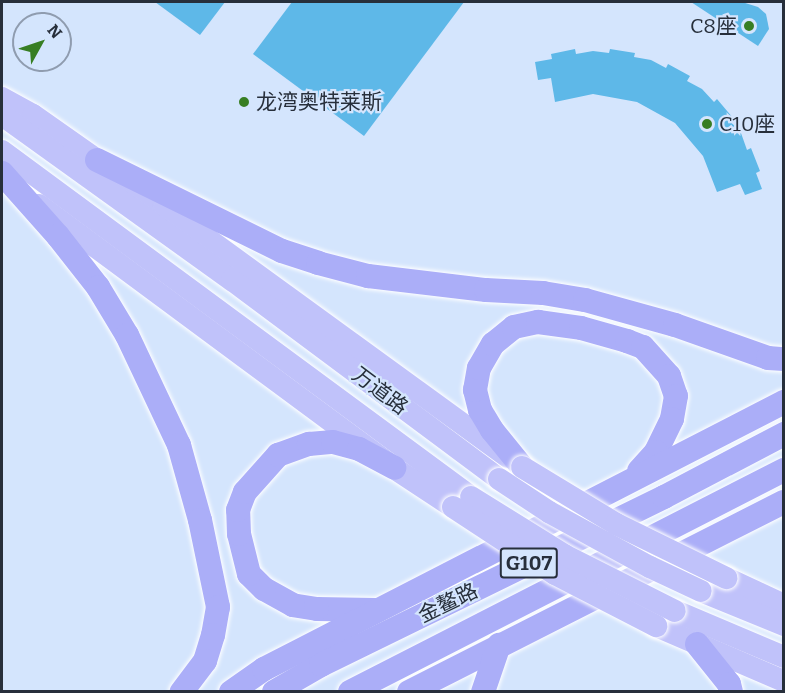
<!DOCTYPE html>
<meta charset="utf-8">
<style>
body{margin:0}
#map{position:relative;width:785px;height:693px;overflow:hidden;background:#d4e5fd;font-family:Bitter,"Noto Sans SC",serif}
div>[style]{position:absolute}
.building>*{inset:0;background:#5eb8e8}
.roads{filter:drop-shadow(0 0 2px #fff) drop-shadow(0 0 2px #fff)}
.primary>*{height:22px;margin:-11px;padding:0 11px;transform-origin:11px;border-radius:11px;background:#c0c2fa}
.trunk>*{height:24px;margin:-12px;padding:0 12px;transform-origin:12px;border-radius:12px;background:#abaef8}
.bridges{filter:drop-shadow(0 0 2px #fff) drop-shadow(0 0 2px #fff)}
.primary-bridge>*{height:22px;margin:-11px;padding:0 11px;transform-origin:11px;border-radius:11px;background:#c0c2fa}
.dots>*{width:16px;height:16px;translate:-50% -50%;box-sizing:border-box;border:3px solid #d4e5fd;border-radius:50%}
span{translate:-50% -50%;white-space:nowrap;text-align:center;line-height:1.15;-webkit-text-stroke:4.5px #d4e5fd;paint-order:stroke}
.shield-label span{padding:2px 4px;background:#d4e5fd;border:2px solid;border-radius:4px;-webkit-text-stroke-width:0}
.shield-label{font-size:20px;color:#272f3b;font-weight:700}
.poi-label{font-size:21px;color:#272f3b}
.right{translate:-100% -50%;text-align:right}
.left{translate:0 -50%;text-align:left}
.street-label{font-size:21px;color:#272f3b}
.frame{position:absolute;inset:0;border:3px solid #272f3b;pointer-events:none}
.north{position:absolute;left:12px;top:12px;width:60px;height:60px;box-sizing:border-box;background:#d4e5fd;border:2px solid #8f9caf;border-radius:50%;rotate:50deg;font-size:16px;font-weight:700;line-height:24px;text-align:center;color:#272f3b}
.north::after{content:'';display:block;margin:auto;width:21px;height:27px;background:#377e23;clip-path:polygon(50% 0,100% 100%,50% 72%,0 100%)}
</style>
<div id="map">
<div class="building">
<i style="clip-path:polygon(155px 2px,225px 2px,200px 35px)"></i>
<i style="clip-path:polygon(292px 2px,464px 2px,364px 136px,253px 54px)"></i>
<i style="clip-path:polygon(691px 2px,742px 2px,758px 7px,766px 14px,769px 29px,758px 46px)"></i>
<i style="clip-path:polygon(575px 49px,576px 54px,593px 51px,609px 53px,610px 49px,635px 53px,634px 57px,651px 60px,666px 68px,668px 64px,690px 76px,687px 81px,702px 89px,714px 102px,717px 99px,733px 118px,730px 121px,741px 133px,747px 150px,751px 148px,760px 171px,756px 173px,762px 189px,745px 195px,740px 184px,717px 192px,703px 156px,675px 123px,637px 102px,593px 94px,555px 102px,551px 78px,538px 80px,535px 62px,552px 59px,551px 54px)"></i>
</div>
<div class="roads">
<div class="primary">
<i style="left:2px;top:98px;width:35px;rotate:29deg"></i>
<i style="left:33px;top:115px;width:160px;rotate:35.1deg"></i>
<i style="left:164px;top:207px;width:425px;rotate:36deg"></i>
<i style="left:2px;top:115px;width:283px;rotate:35.7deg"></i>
<i style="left:232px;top:280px;width:333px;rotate:36.7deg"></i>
<i style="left:2px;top:151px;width:583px;rotate:36.42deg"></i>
<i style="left:39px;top:205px;width:442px;rotate:36.5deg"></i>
<i style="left:394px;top:468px;width:71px;rotate:33.5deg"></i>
<i style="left:726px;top:578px;width:64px;rotate:25deg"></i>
<i style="left:701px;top:591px;width:90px;rotate:22.3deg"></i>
<i style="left:675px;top:611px;width:118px;rotate:22.9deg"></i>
<i style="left:656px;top:626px;width:139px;rotate:23.3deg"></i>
</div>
<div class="trunk">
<i style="left:97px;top:160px;width:206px;rotate:26.2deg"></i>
<i style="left:282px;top:251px;width:38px;rotate:18deg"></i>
<i style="left:318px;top:263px;width:52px;rotate:14.6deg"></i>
<i style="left:368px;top:276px;width:119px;rotate:6.8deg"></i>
<i style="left:486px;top:290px;width:57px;rotate:3deg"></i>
<i style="left:543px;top:293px;width:43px;rotate:9.5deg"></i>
<i style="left:585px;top:300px;width:93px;rotate:15.5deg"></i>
<i style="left:675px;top:325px;width:99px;rotate:19.5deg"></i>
<i style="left:768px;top:358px;width:16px;rotate:4deg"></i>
<i style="left:2px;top:173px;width:84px;rotate:48.4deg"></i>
<i style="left:58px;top:236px;width:65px;rotate:51.9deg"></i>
<i style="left:98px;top:287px;width:56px;rotate:58.9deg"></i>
<i style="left:127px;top:335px;width:122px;rotate:64.7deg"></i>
<i style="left:179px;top:445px;width:78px;rotate:74.4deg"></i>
<i style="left:200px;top:520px;width:89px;rotate:78.3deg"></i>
<i style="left:218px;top:607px;width:28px;rotate:100deg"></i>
<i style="left:213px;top:635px;width:27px;rotate:107deg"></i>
<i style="left:205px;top:661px;width:39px;rotate:127deg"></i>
<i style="left:522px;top:467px;width:48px;rotate:-129deg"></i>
<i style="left:492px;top:430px;width:23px;rotate:-121deg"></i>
<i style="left:480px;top:410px;width:21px;rotate:-104deg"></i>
<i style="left:475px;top:390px;width:22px;rotate:-80deg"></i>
<i style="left:479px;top:368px;width:28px;rotate:-60deg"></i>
<i style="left:493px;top:344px;width:27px;rotate:-39deg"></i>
<i style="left:514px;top:327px;width:25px;rotate:-12deg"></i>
<i style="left:538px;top:322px;width:43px;rotate:7.9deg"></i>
<i style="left:581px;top:328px;width:48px;rotate:15.8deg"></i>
<i style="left:627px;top:341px;width:17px;rotate:21deg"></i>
<i style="left:643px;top:347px;width:39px;rotate:48deg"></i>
<i style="left:669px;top:376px;width:21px;rotate:71deg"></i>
<i style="left:676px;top:396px;width:23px;rotate:100deg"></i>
<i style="left:672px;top:419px;width:37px;rotate:116deg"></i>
<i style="left:656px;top:452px;width:25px;rotate:132deg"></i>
<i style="left:375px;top:610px;width:58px;rotate:-179deg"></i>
<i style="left:317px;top:609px;width:24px;rotate:-171deg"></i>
<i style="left:293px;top:605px;width:33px;rotate:-151deg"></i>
<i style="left:264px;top:589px;width:21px;rotate:-135deg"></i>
<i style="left:249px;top:574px;width:41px;rotate:-104deg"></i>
<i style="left:239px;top:534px;width:24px;rotate:-92deg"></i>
<i style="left:238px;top:510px;width:19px;rotate:-69deg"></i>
<i style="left:245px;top:492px;width:50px;rotate:-48.3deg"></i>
<i style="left:278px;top:455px;width:33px;rotate:-20deg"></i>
<i style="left:309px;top:444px;width:24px;rotate:-5deg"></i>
<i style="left:333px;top:442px;width:27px;rotate:15deg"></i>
<i style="left:359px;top:449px;width:40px;rotate:28deg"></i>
<i style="left:697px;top:644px;width:51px;rotate:51.3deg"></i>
<i style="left:729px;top:684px;width:8px;rotate:76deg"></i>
<i style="left:231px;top:692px;width:40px;rotate:-34.9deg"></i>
<i style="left:264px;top:669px;width:585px;rotate:-27.18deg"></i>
<i style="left:274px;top:692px;width:54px;rotate:-29.9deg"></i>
<i style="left:321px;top:665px;width:382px;rotate:-26.1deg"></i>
<i style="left:664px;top:497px;width:136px;rotate:-27.7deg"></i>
<i style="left:350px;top:692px;width:487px;rotate:-27.1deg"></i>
<i style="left:409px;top:692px;width:420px;rotate:-26.9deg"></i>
<i style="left:483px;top:692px;width:50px;rotate:-71.2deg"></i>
</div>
</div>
<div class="bridges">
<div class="primary-bridge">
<i style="left:522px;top:467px;width:110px;rotate:31.2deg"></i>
<i style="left:616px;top:524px;width:123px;rotate:26.1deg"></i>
<i style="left:499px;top:479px;width:60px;rotate:33.4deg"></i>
<i style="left:549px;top:512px;width:115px;rotate:28.6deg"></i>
<i style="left:650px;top:567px;width:56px;rotate:25.2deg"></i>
<i style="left:471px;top:497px;width:110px;rotate:31.9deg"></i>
<i style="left:564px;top:555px;width:124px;rotate:26.8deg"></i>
<i style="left:453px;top:507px;width:122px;rotate:33.3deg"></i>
<i style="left:555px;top:574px;width:114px;rotate:27.2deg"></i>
</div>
</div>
<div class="dots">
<i style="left:749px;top:26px;background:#377e23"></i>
<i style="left:244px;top:102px;background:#377e23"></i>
<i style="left:707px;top:124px;background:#377e23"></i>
</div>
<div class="shield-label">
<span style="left:529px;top:563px">G107</span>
</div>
<div class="poi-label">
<span class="right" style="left:737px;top:26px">C8座</span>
<span class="left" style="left:256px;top:102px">龙湾奥特莱斯</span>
<span class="left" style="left:719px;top:124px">C10座</span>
</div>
<div class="street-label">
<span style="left:380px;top:391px;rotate:37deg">万道路</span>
<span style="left:448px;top:603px;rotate:-26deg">金鳌路</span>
</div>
<div class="frame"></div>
<div class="north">N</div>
</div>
